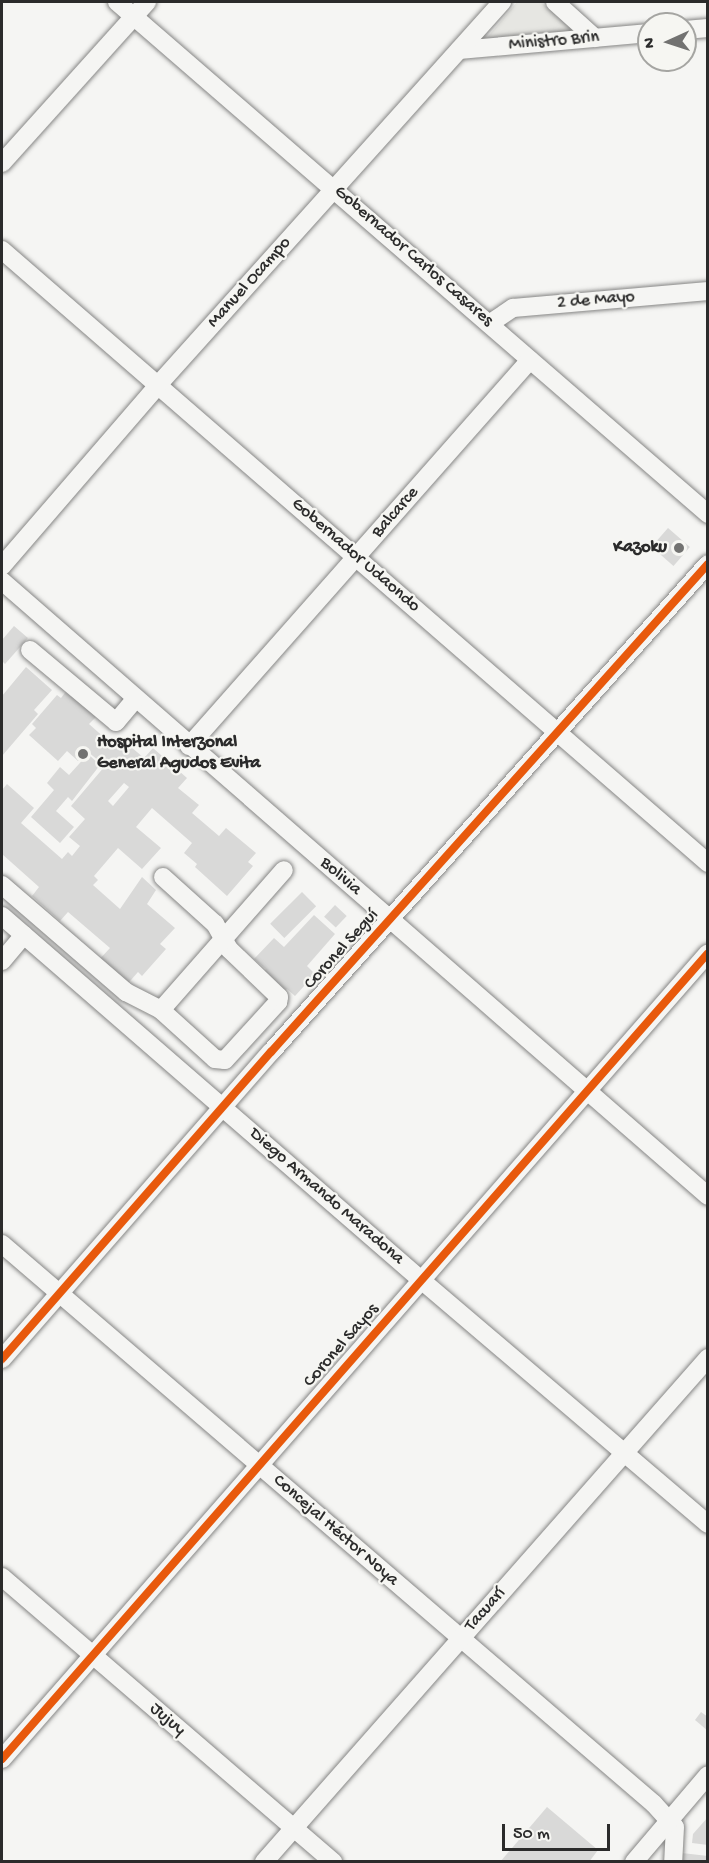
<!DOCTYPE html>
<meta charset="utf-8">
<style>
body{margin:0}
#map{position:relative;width:709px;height:1863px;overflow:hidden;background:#f5f5f3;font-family:"Gochi Hand",sans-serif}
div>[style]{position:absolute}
.green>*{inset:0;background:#e6e6e2}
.building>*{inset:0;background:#d9d9d8;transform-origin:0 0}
.roads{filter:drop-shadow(0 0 2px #868685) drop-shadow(0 0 2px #868685)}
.minor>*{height:18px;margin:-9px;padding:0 9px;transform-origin:9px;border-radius:9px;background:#f5f5f3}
.cycleway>*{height:8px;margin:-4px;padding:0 4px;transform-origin:4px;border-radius:4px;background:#e8590c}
.dots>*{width:16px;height:16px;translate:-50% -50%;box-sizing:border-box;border:3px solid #f6f6f2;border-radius:50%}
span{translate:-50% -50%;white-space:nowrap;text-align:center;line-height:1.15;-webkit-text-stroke:4.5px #f6f6f2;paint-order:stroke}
.street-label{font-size:18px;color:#2b2b2b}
.poi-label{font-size:18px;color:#2b2b2b;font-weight:700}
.right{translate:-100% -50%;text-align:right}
.left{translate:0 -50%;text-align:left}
.frame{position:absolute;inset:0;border:3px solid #2b2b2b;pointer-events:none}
.north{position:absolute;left:637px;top:12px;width:60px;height:60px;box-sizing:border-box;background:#f6f6f2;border:2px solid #a5a5a2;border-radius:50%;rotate:267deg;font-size:16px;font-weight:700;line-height:24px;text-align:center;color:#2b2b2b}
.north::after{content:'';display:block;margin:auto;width:21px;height:27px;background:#727271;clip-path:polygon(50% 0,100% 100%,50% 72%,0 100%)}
.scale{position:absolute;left:502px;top:1824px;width:108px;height:27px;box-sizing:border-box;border:3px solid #2b2b2b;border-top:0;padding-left:8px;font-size:18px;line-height:21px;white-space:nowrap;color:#2b2b2b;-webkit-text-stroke:4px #f6f6f2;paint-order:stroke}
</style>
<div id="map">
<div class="green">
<i style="clip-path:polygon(517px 2px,541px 2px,576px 33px,486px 39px)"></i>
</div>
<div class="building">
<i style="left:668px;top:528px;width:29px;height:25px;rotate:41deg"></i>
<i style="clip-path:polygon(14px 626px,28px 638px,5px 664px,2px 661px,2px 640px)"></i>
<i style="clip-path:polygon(26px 667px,52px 690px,34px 710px,38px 714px,2px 756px,2px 696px)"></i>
<i style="clip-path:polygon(evenodd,67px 690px,97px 716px,89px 724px,116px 748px,123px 740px,144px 758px,153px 748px,187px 778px,178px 788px,199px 805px,192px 813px,219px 836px,226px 828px,256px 853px,248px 862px,253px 866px,227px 896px,195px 867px,197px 864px,184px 853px,192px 843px,152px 808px,136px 827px,161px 848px,142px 869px,118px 848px,94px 876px,98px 880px,93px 885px,120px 909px,142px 877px,156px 890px,147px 904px,175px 928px,160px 944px,166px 949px,142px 976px,138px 972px,124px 988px,96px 963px,110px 948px,68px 912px,60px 921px,32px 896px,39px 887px,2px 854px,2px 790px,7px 784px,34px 808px,21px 823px,62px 859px,68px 852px,72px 856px,80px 846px,69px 837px,85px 819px,71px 806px,105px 766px,87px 751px,78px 761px,67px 751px,58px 761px,29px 735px,36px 728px,32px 724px,57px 695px,61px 698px,67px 690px,124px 783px,129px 787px,113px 806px,108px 801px,124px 783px)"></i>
<i style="clip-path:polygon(88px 754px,100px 765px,72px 801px,68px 797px,56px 811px,74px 827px,60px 843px,31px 817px,54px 790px,47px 783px,60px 767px,69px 775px)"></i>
<i style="left:302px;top:892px;width:20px;height:45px;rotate:45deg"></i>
<i style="left:335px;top:905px;width:16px;height:16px;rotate:43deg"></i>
<i style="clip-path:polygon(314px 915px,335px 934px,307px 966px,315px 974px,295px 996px,287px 989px,284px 992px,263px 973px,266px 969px,254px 959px,274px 938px,284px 947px)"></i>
<i style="clip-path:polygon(701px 1712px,708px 1717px,708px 1731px,695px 1720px)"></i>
<i style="clip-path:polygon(547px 1807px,598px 1850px,589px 1862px,500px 1862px)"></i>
<i style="clip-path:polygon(708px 1817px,708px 1845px,692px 1843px,693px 1834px)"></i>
<i style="clip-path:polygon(682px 1853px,708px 1856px,708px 1862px,681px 1862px)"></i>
</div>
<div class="roads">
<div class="minor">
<i style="left:117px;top:2px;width:782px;rotate:40.9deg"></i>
<i style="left:555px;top:2px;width:54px;rotate:42deg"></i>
<i style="left:685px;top:30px;width:23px;rotate:-5deg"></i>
<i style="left:459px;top:50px;width:191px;rotate:-5.1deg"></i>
<i style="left:2px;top:163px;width:217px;rotate:-48deg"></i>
<i style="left:2px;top:250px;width:935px;rotate:40.97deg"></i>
<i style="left:489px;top:324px;width:29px;rotate:-34deg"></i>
<i style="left:513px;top:308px;width:196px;rotate:-5deg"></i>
<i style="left:2px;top:566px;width:239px;rotate:-49.2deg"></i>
<i style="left:158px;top:385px;width:515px;rotate:-48.07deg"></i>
<i style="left:2px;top:581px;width:936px;rotate:41.06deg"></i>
<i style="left:30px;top:650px;width:112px;rotate:39.9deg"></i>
<i style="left:116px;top:722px;width:30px;rotate:-50deg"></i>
<i style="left:189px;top:746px;width:515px;rotate:-48.54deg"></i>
<i style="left:2px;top:885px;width:164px;rotate:40.8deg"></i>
<i style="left:126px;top:992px;width:39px;rotate:27deg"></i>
<i style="left:161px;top:1010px;width:73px;rotate:42.2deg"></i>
<i style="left:215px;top:1059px;width:10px;rotate:6deg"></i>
<i style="left:225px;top:1060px;width:79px;rotate:-47.6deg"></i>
<i style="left:278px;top:1002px;width:5px;rotate:-79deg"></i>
<i style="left:279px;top:997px;width:69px;rotate:-136.2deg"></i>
<i style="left:229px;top:949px;width:29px;rotate:-119deg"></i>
<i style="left:215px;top:924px;width:70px;rotate:-137.9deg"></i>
<i style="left:2px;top:916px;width:554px;rotate:40.97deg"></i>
<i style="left:420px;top:1279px;width:378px;rotate:40.4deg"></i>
<i style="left:2px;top:961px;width:34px;rotate:-50deg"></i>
<i style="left:161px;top:1010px;width:186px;rotate:-48.7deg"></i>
<i style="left:2px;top:1244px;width:859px;rotate:40.66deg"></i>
<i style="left:654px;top:1804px;width:31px;rotate:48deg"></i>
<i style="left:675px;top:1827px;width:35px;rotate:93deg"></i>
<i style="left:2px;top:1359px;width:408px;rotate:-48.8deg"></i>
<i style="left:271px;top:1052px;width:655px;rotate:-48.16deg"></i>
<i style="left:2px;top:1577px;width:437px;rotate:40.7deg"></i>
<i style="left:2px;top:1759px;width:1071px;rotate:-48.78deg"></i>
<i style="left:264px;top:1862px;width:672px;rotate:-48.62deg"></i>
<i style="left:634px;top:1862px;width:114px;rotate:-49.6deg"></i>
</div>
</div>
<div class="cycleway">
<i style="left:2px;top:1359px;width:408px;rotate:-48.8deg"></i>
<i style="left:271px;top:1052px;width:655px;rotate:-48.16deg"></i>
<i style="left:2px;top:1759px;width:1071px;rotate:-48.78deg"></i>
</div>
<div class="dots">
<i style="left:679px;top:548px;background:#727271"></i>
<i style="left:83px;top:754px;background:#727271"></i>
</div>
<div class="street-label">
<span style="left:554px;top:42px;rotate:-5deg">Ministro Brin</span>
<span style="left:413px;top:257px;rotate:41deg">Gobernador Carlos Casares</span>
<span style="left:250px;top:283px;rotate:-48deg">Manuel Ocampo</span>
<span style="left:596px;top:301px;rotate:-5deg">2 de Mayo</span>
<span style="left:396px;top:513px;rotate:-49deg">Balcarce</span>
<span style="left:355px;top:556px;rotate:41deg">Gobernador Udaondo</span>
<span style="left:340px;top:877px;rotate:41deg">Bolivia</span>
<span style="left:342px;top:950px;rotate:-48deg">Coronel Seguí</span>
<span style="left:326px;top:1197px;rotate:41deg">Diego Armando Maradona</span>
<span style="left:342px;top:1346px;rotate:-49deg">Coronel Sayos</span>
<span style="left:335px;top:1531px;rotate:41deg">Concejal Héctor Noya</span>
<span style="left:486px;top:1610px;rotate:-49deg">Tacuarí</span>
<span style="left:167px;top:1720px;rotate:40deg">Jujuy</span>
</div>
<div class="poi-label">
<span class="right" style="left:667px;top:548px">Kazoku</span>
<span class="left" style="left:97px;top:754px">Hospital Interzonal<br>General Agudos Evita</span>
</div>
<div class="frame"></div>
<div class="north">N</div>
<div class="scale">50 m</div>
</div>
